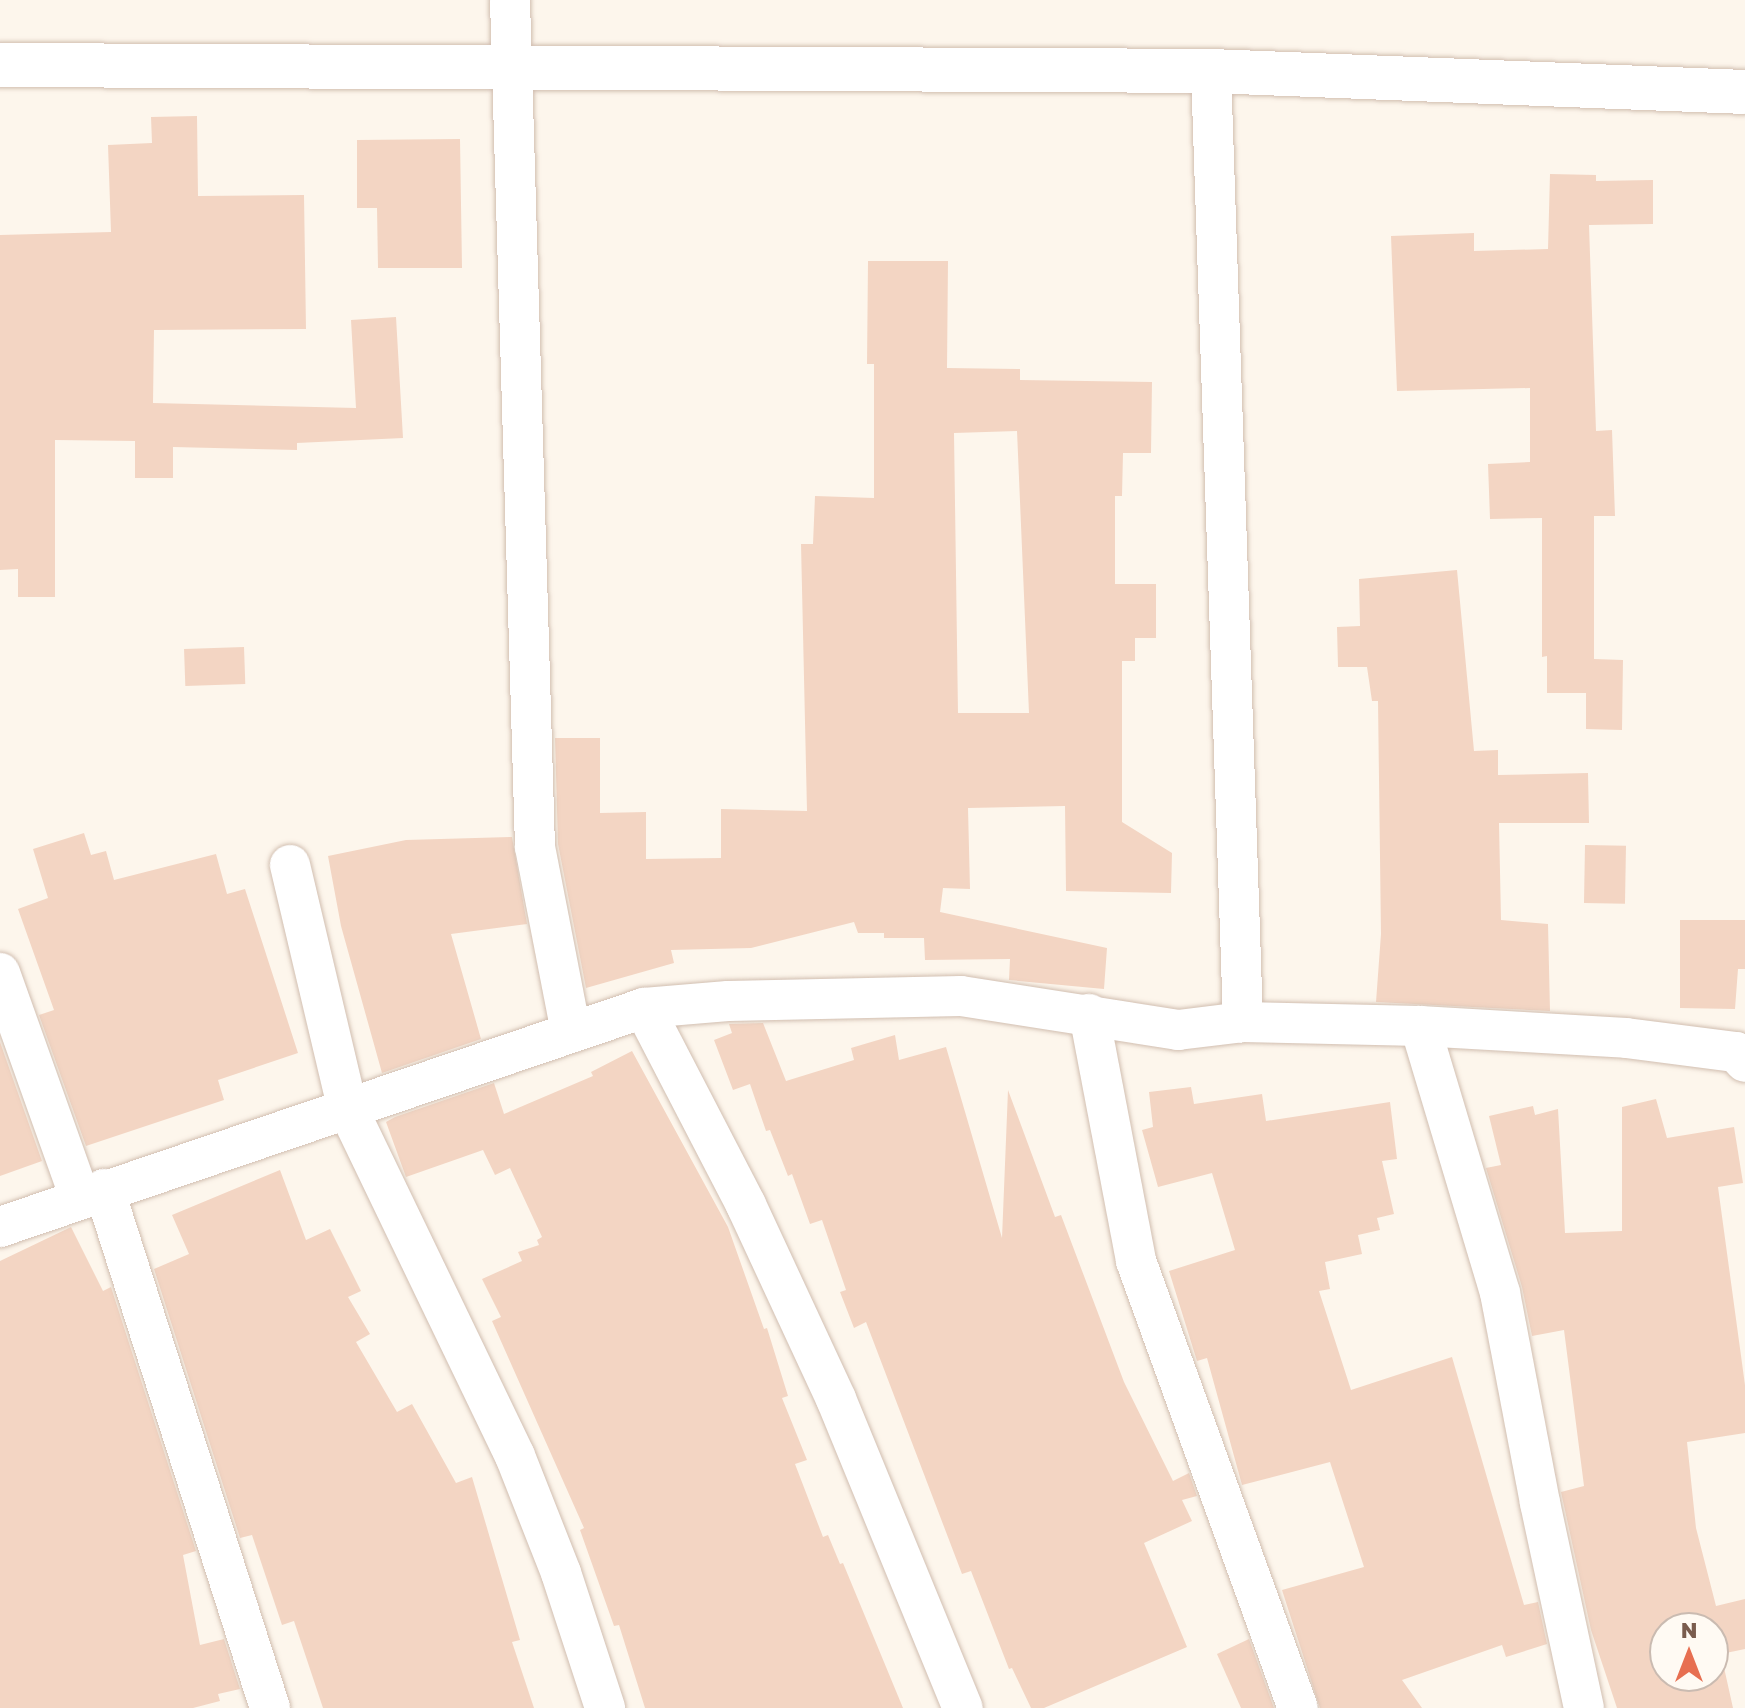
<!DOCTYPE html>
<style>
body{margin:0}
#map{position:relative;width:1745px;height:1708px;overflow:hidden;background:#fdf6ec;font-family:"Golos Text",sans-serif}
div>[style]{position:absolute}
.building>*{inset:0;background:#f3d5c3;transform-origin:0 0}
.roads{filter:drop-shadow(0 0 2px #d1beb0) drop-shadow(0 0 2px #d1beb0)}
.street>*{height:40px;margin:-20px;padding:0 20px;transform-origin:20px;border-radius:20px;background:#fff}
.secondary>*{height:44px;margin:-22px;padding:0 22px;transform-origin:22px;border-radius:22px;background:#fff}
span{translate:-50% -50%;white-space:nowrap;text-align:center;line-height:1.15;-webkit-text-stroke:6px #fffaf3;paint-order:stroke}
.north{position:absolute;left:1649px;top:1612px;width:80px;height:80px;box-sizing:border-box;background:#fffaf3;border:2px solid #cabbb1;border-radius:50%;rotate:0deg;font-size:22px;font-weight:700;line-height:32px;text-align:center;color:#7a5c4d}
.north::after{content:'';display:block;margin:auto;width:28px;height:36px;background:#e76f51;clip-path:polygon(50% 0,100% 100%,50% 72%,0 100%)}
</style>
<div id="map">
<div class="building">
<i style="clip-path:polygon(197px 116px,198px 196px,304px 195px,306px 329px,154px 330px,153px 403px,356px 408px,351px 320px,396px 317px,403px 438px,297px 443px,297px 450px,173px 447px,173px 478px,135px 478px,135px 441px,55px 440px,55px 597px,18px 597px,18px 569px,0 570px,0 235px,111px 232px,108px 145px,152px 143px,151px 117px)"></i>
<i style="clip-path:polygon(460px 139px,462px 268px,378px 268px,377px 208px,357px 208px,357px 140px)"></i>
<i style="clip-path:polygon(1550px 174px,1596px 175px,1596px 181px,1653px 180px,1653px 224px,1589px 225px,1596px 431px,1612px 430px,1615px 516px,1594px 516px,1594px 659px,1623px 660px,1622px 730px,1586px 729px,1586px 693px,1547px 693px,1547px 656px,1542px 657px,1542px 518px,1490px 519px,1488px 464px,1530px 462px,1530px 388px,1397px 391px,1391px 236px,1474px 233px,1474px 251px,1548px 249px)"></i>
<i style="clip-path:polygon(evenodd,868px 261px,948px 261px,947px 368px,1020px 369px,1020px 380px,1152px 382px,1151px 453px,1123px 453px,1122px 496px,1115px 496px,1115px 584px,1156px 584px,1156px 638px,1135px 638px,1135px 661px,1122px 661px,1122px 822px,1172px 853px,1171px 893px,1066px 891px,1065px 806px,968px 808px,970px 889px,943px 888px,940px 912px,1107px 948px,1104px 989px,1009px 980px,1010px 959px,925px 960px,924px 938px,884px 938px,884px 933px,858px 933px,854px 922px,751px 948px,671px 950px,674px 963px,586px 988px,558px 844px,555px 738px,600px 738px,600px 813px,646px 812px,646px 859px,721px 858px,721px 809px,807px 811px,801px 544px,813px 544px,815px 496px,874px 498px,874px 364px,867px 364px,868px 261px,1017px 431px,1029px 713px,958px 713px,954px 433px,1017px 431px)"></i>
<i style="clip-path:polygon(1457px 570px,1474px 751px,1498px 750px,1498px 775px,1588px 773px,1589px 823px,1499px 823px,1501px 920px,1548px 924px,1550px 1011px,1376px 1002px,1381px 934px,1378px 701px,1372px 701px,1367px 667px,1338px 667px,1337px 627px,1360px 626px,1359px 579px)"></i>
<i style="left:244px;top:647px;width:37px;height:60px;rotate:88deg"></i>
<i style="clip-path:polygon(84px 833px,91px 855px,106px 851px,114px 880px,216px 854px,227px 894px,245px 889px,298px 1053px,218px 1080px,224px 1100px,86px 1146px,39px 1015px,54px 1010px,18px 909px,48px 898px,33px 849px)"></i>
<i style="clip-path:polygon(512px 837px,527px 924px,451px 934px,481px 1039px,382px 1073px,341px 926px,328px 856px,406px 840px)"></i>
<i style="left:1585px;top:845px;width:41px;height:58px;rotate:1deg"></i>
<i style="clip-path:polygon(1680px 920px,1745px 920px,1745px 969px,1738px 969px,1735px 1009px,1680px 1008px)"></i>
<i style="clip-path:polygon(763px 1023px,786px 1081px,854px 1060px,851px 1048px,895px 1035px,899px 1060px,946px 1047px,1002px 1238px,1008px 1090px,1055px 1217px,1061px 1215px,1124px 1382px,1173px 1481px,1189px 1473px,1197px 1496px,1182px 1500px,1192px 1521px,1144px 1543px,1187px 1647px,1044px 1708px,1031px 1708px,1012px 1668px,1009px 1669px,971px 1571px,962px 1574px,866px 1322px,854px 1328px,840px 1292px,846px 1290px,822px 1220px,810px 1224px,792px 1174px,788px 1176px,770px 1130px,766px 1131px,750px 1084px,733px 1090px,714px 1040px,732px 1033px,729px 1024px)"></i>
<i style="clip-path:polygon(0 1042px,42px 1161px,0 1176px)"></i>
<i style="clip-path:polygon(632px 1051px,728px 1227px,764px 1329px,767px 1328px,788px 1396px,782px 1398px,807px 1460px,795px 1464px,823px 1537px,828px 1535px,840px 1564px,843px 1563px,903px 1708px,645px 1708px,619px 1625px,614px 1626px,580px 1530px,584px 1528px,492px 1321px,501px 1317px,482px 1279px,522px 1261px,518px 1252px,539px 1245px,537px 1240px,542px 1237px,510px 1168px,495px 1175px,483px 1150px,406px 1177px,386px 1122px,395px 1117px,494px 1083px,504px 1114px,593px 1076px,591px 1072px)"></i>
<i style="clip-path:polygon(1191px 1087px,1194px 1104px,1262px 1094px,1266px 1121px,1390px 1102px,1397px 1159px,1382px 1161px,1394px 1214px,1377px 1218px,1380px 1230px,1358px 1235px,1362px 1254px,1325px 1262px,1330px 1289px,1319px 1291px,1351px 1390px,1452px 1357px,1524px 1605px,1538px 1602px,1547px 1644px,1506px 1657px,1502px 1645px,1402px 1680px,1422px 1708px,1320px 1708px,1282px 1590px,1364px 1567px,1330px 1462px,1242px 1485px,1207px 1358px,1197px 1361px,1169px 1271px,1235px 1250px,1212px 1173px,1158px 1187px,1142px 1130px,1153px 1127px,1149px 1092px)"></i>
<i style="clip-path:polygon(evenodd,1656px 1099px,1667px 1138px,1734px 1127px,1743px 1183px,1718px 1187px,1745px 1385px,1745px 1433px,1687px 1442px,1696px 1528px,1716px 1606px,1745px 1599px,1745px 1649px,1721px 1654px,1733px 1708px,1617px 1708px,1591px 1630px,1561px 1492px,1584px 1486px,1564px 1330px,1532px 1336px,1522px 1287px,1486px 1168px,1501px 1165px,1489px 1116px,1533px 1106px,1535px 1115px,1558px 1109px,1565px 1233px,1622px 1231px,1622px 1107px,1656px 1099px,1665px 1628px,1713px 1628px,1713px 1676px,1665px 1676px,1665px 1628px)"></i>
<i style="clip-path:polygon(280px 1170px,306px 1240px,330px 1229px,361px 1291px,348px 1297px,370px 1334px,356px 1342px,397px 1412px,412px 1404px,456px 1483px,472px 1477px,520px 1640px,512px 1642px,534px 1708px,323px 1708px,294px 1621px,282px 1625px,252px 1535px,240px 1538px,154px 1269px,189px 1254px,172px 1215px)"></i>
<i style="clip-path:polygon(71px 1227px,103px 1291px,111px 1287px,196px 1551px,183px 1555px,200px 1645px,224px 1639px,240px 1689px,218px 1694px,220px 1701px,193px 1708px,0 1708px,0 1261px)"></i>
<i style="clip-path:polygon(1249px 1639px,1274px 1708px,1241px 1708px,1217px 1654px)"></i>
</div>
<div class="roads">
<div class="street">
<i style="left:510px;top:0;width:847px;rotate:88.31deg"></i>
<i style="left:535px;top:847px;width:189px;rotate:79deg"></i>
<i style="left:1211px;top:71px;width:952px;rotate:88.07deg"></i>
<i style="left:290px;top:865px;width:249px;rotate:76.7deg"></i>
<i style="left:347px;top:1107px;width:387px;rotate:64.3deg"></i>
<i style="left:515px;top:1456px;width:126px;rotate:68.5deg"></i>
<i style="left:561px;top:1573px;width:142px;rotate:71.9deg"></i>
<i style="left:0;top:973px;width:239px;rotate:70.4deg"></i>
<i style="left:644px;top:1008px;width:222px;rotate:62.6deg"></i>
<i style="left:746px;top:1205px;width:214px;rotate:65.1deg"></i>
<i style="left:836px;top:1399px;width:334px;rotate:67.7deg"></i>
<i style="left:1089px;top:1014px;width:251px;rotate:79.2deg"></i>
<i style="left:1136px;top:1261px;width:475px;rotate:70.1deg"></i>
<i style="left:1420px;top:1026px;width:279px;rotate:73.3deg"></i>
<i style="left:1500px;top:1293px;width:214px;rotate:79.2deg"></i>
<i style="left:1540px;top:1503px;width:210px;rotate:77.9deg"></i>
<i style="left:104px;top:1189px;width:545px;rotate:72.26deg"></i>
<i style="left:0;top:1227px;width:680px;rotate:-18.78deg"></i>
<i style="left:644px;top:1008px;width:84px;rotate:-4.8deg"></i>
<i style="left:728px;top:1001px;width:233px;rotate:-1.2deg"></i>
<i style="left:961px;top:996px;width:220px;rotate:8.9deg"></i>
<i style="left:1178px;top:1030px;width:65px;rotate:-7deg"></i>
<i style="left:1243px;top:1022px;width:177px;rotate:1.3deg"></i>
<i style="left:1420px;top:1026px;width:206px;rotate:3.3deg"></i>
<i style="left:1626px;top:1038px;width:111px;rotate:7.3deg"></i>
<i style="left:1736px;top:1052px;width:13px;rotate:48deg"></i>
</div>
<div class="secondary">
<i style="left:0;top:65px;width:1211px;rotate:0.28deg"></i>
<i style="left:1211px;top:71px;width:534px;rotate:2.25deg"></i>
</div>
</div>
<div class="north">N</div>
</div>
